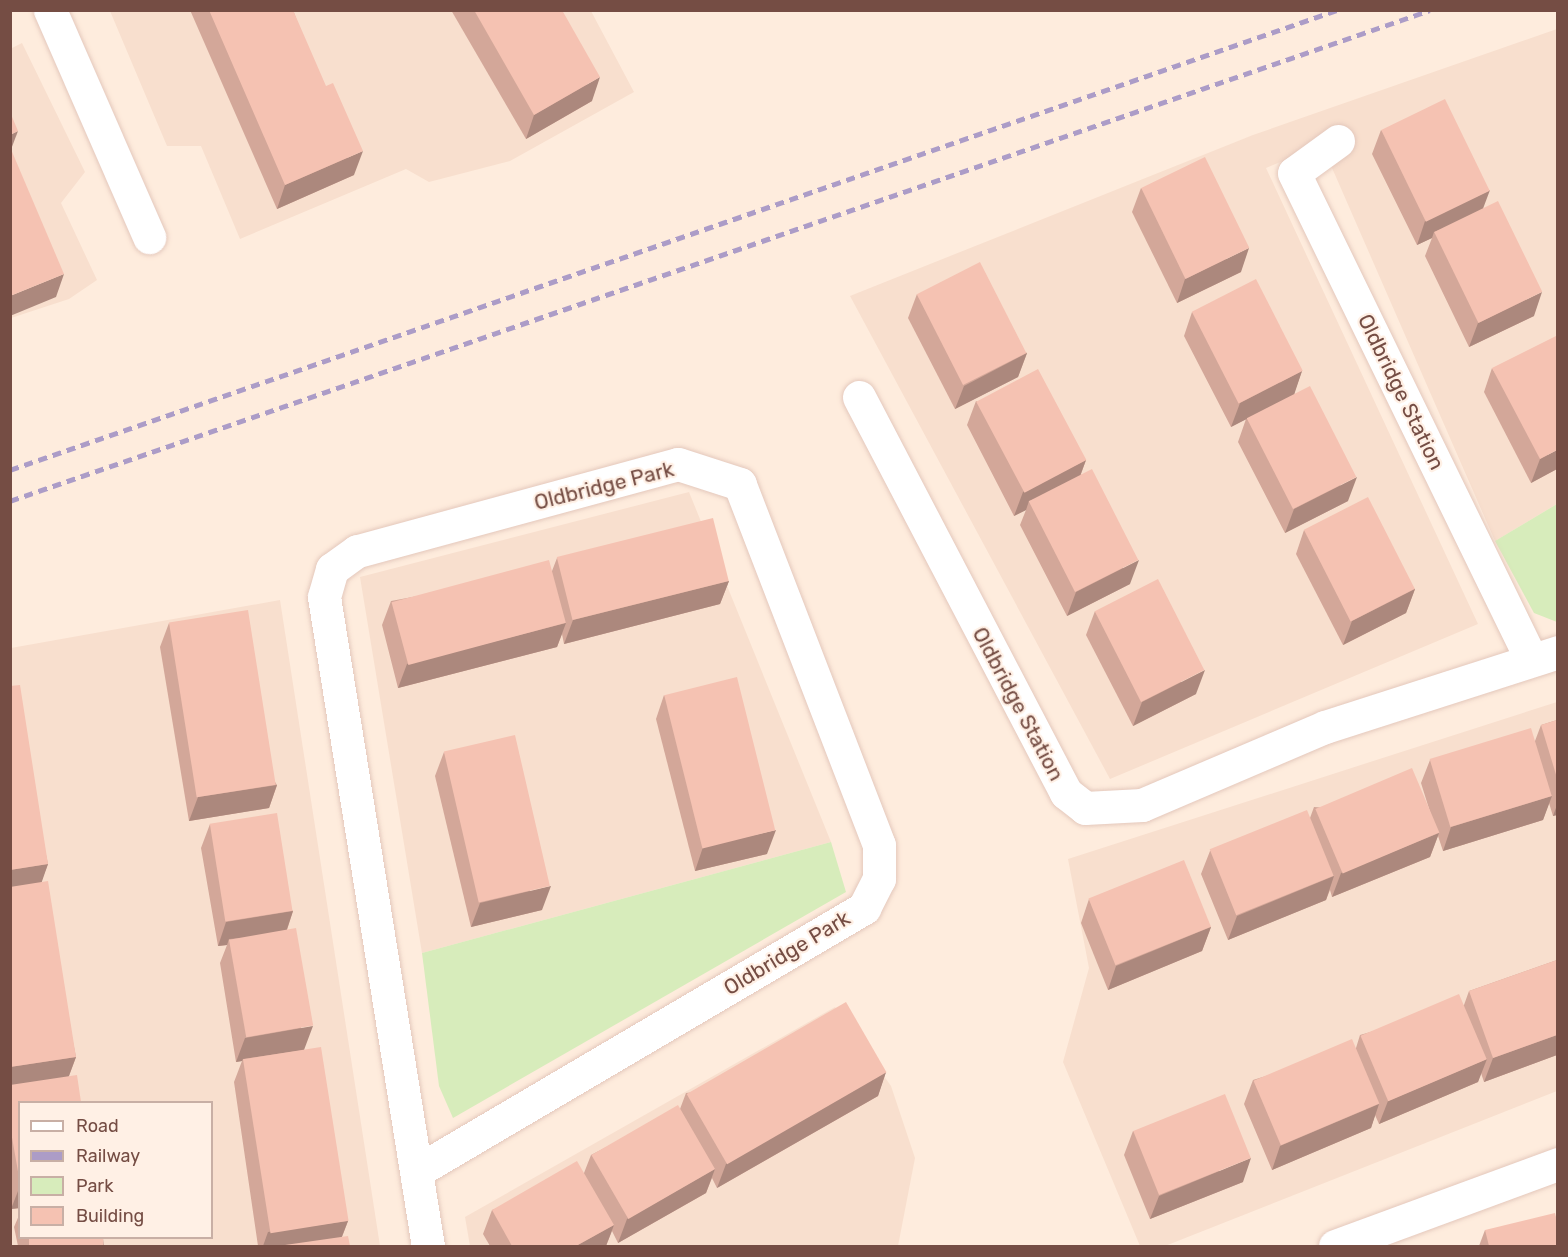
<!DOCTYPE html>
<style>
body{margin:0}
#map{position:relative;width:1568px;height:1257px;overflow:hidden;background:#feecdd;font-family:Rubik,sans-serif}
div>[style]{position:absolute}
.residential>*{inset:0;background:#f8dfce}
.green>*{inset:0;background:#d7ecbb}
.roads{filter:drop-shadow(0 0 2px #e4c8bc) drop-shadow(0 0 2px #e4c8bc)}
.street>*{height:33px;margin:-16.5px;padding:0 16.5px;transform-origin:16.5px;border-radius:16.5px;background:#fff}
.rail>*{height:4.5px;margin-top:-2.25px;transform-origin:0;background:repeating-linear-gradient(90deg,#ac9cc7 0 9px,transparent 0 15px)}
.wall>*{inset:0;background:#d3a799}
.shaded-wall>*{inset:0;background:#ac887d}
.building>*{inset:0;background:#f5c2b2;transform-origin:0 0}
span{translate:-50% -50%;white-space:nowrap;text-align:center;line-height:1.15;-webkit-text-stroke:4.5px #fff0e5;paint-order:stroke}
.street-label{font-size:21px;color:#754d44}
.frame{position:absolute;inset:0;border:12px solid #754d44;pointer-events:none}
.legend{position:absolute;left:18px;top:1101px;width:195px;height:138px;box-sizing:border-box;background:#fff0e5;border:2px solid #c8afa5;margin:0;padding:8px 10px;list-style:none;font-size:18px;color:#754d44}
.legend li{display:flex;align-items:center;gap:12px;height:30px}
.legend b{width:30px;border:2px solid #c8afa5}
</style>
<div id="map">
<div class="residential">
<i style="clip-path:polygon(110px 11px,591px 11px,634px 92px,510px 161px,429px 182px,406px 169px,240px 239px,201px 146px,167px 146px)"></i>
<i style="clip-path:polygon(1557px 29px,1557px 504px,1495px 541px,1322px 145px,1266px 168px,1478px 624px,1110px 779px,850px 296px,1253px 135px)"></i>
<i style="clip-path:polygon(22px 43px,85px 172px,61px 203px,97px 280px,69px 299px,11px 318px,10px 49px)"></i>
<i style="clip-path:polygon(689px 492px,831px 842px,422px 953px,360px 577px)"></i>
<i style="clip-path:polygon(evenodd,280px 600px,380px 1246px,11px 1246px,11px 648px,280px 600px,20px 1102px,212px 1102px,212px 1238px,20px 1238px,20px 1102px)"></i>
<i style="clip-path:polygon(1557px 702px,1557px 1091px,1165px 1246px,1140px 1246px,1063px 1062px,1089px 968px,1068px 859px)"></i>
<i style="clip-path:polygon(835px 1007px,891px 1086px,915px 1158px,898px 1246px,470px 1246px,465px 1217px)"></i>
</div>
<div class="green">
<i style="clip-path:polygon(1557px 504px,1557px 622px,1534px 613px,1495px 541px)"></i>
<i style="clip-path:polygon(831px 842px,846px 892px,453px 1118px,439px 1086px,422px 953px)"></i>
</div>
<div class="roads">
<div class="street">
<i style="left:50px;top:10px;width:248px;rotate:66.4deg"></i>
<i style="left:1338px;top:141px;width:54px;rotate:144deg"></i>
<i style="left:1294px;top:173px;width:541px;rotate:64deg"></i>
<i style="left:859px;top:397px;width:447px;rotate:62.4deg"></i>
<i style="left:1066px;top:793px;width:24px;rotate:38deg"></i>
<i style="left:1085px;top:808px;width:57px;rotate:-3deg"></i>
<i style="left:1142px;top:805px;width:199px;rotate:-23.1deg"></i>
<i style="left:1325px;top:727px;width:245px;rotate:-17.8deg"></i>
<i style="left:417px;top:1171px;width:519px;rotate:-30.47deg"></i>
<i style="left:864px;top:908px;width:33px;rotate:-63deg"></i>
<i style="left:879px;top:879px;width:34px;rotate:-90deg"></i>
<i style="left:879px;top:845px;width:387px;rotate:-111.1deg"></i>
<i style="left:740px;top:484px;width:65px;rotate:-162.1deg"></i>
<i style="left:678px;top:464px;width:333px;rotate:164.8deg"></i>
<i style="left:357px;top:551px;width:31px;rotate:144deg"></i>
<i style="left:332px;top:569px;width:29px;rotate:106deg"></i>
<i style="left:324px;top:597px;width:657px;rotate:80.9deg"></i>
<i style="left:1335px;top:1246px;width:238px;rotate:-20.2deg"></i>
</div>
</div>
<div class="rail">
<i style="left:10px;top:470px;width:1404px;rotate:-19.12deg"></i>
<i style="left:10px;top:501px;width:1502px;rotate:-19.07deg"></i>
</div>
<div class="wall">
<i style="clip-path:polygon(190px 10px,293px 10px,354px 175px,277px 209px)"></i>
<i style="clip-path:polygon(451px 10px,562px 10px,592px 101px,526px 139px)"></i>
<i style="clip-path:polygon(1381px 130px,1483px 208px,1534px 316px,1469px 347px,1425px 256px,1432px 238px,1417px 245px,1372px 154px)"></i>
<i style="clip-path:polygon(1141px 188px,1241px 272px,1177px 303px,1132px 212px)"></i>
<i style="clip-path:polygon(917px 294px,1027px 353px,1018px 377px,955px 409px,908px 318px)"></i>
<i style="clip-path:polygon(1192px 312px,1302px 371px,1294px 393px,1348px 501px,1285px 533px,1238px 442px,1246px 419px,1231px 427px,1184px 336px)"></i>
<i style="clip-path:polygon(1492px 368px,1557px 469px,1531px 483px,1484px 392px)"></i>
<i style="clip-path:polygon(976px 401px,1086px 460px,1081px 474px,1130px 584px,1067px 616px,1020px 525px,1026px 510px,1014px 516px,967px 425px)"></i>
<i style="clip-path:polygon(1304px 530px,1415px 589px,1406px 613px,1343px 645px,1296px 554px)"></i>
<i style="clip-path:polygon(557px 558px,729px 581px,720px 604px,564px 644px,562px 634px,557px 647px,398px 688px,382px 625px,391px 601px,552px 571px)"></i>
<i style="clip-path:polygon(1095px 611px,1196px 694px,1133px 726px,1086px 635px)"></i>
<i style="clip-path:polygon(169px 623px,277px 785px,269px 808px,189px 821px,160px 647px)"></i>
<i style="clip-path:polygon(10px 686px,48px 864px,41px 882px,76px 1057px,69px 1076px,20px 1102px,20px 1208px,11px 1209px)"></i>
<i style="clip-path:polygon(664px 695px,767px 854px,695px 871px,656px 719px)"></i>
<i style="clip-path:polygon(1557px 720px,1557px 815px,1553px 816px,1549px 803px,1543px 820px,1443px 851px,1438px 836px,1430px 857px,1332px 897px,1330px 890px,1326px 900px,1228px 940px,1201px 874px,1210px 851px,1310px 818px,1314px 807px,1431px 815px,1421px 783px,1430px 760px,1535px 741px,1541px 725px)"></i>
<i style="clip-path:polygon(444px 752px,542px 910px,471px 927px,435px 776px)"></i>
<i style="clip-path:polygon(210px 824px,293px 911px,287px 930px,304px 1049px,348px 1221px,342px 1237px,350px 1246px,258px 1246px,234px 1082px,242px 1061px,236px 1062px,220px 963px,227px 945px,218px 946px,201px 848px)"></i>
<i style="clip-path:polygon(1089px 899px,1211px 927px,1202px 951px,1108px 990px,1081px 923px)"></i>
<i style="clip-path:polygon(1557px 960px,1557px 1055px,1484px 1082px,1481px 1073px,1478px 1082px,1379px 1124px,1375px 1115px,1371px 1128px,1272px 1170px,1244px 1104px,1253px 1080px,1356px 1048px,1360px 1035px,1464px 1005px,1469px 991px)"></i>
<i style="clip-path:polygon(886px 1072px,878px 1096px,717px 1188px,712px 1178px,706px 1193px,618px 1243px,612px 1231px,606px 1246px,490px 1246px,483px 1234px,492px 1210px,584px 1173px,591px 1155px,680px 1109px,686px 1093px)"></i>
<i style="clip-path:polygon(1133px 1131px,1243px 1182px,1150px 1219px,1124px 1155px)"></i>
<i style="clip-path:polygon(20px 1213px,20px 1238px,103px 1238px,104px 1246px,18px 1246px,14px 1227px)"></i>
<i style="clip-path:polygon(1485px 1230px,1557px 1246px,1479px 1246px)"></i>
</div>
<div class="shaded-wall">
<i style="clip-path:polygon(600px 77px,592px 101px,526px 139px,534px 115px)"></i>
<i style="clip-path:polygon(18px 131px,10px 152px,10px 135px)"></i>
<i style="clip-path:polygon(363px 151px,354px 175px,277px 209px,285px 185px)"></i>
<i style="clip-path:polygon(1490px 190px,1481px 214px,1434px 232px,1432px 238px,1417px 245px,1425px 221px)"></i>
<i style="clip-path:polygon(1249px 248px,1241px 272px,1177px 303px,1185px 279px)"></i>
<i style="clip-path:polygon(64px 274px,56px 297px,10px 316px,10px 296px)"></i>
<i style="clip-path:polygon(1542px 292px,1534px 316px,1469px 347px,1478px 323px)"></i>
<i style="clip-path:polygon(1027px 353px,1018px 377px,955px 409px,964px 386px)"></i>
<i style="clip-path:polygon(1302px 371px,1294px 395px,1231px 427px,1240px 403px)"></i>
<i style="clip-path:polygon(1557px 450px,1557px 469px,1531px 483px,1540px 459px)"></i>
<i style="clip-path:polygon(1086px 460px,1077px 484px,1029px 501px,1026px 510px,1014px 516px,1023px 492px)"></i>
<i style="clip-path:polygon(1357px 477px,1348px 501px,1285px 533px,1294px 509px)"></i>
<i style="clip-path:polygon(1139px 560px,1130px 584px,1067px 616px,1076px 592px)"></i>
<i style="clip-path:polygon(729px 581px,720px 604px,564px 644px,573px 620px)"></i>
<i style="clip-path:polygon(1415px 589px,1406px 613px,1343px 645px,1352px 621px)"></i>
<i style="clip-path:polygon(566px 623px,557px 647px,398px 688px,407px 664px)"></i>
<i style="clip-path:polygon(1205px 670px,1196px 694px,1133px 726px,1142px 702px)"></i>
<i style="clip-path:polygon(277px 785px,269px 808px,189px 821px,198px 797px)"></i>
<i style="clip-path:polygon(1552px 796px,1543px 820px,1443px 851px,1451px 827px)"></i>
<i style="clip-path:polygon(1557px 805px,1557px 815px,1553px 816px)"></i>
<i style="clip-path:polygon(776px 830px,767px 854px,695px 871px,703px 847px)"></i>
<i style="clip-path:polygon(1439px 833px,1430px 857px,1332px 897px,1341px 873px)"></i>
<i style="clip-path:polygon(48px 864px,40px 887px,10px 892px,10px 870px)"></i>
<i style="clip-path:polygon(1334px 876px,1326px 900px,1228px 940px,1237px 916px)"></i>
<i style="clip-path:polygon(551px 886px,542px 910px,471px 927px,480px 903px)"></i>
<i style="clip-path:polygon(293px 911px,285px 935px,229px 939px,227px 945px,218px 946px,226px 922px)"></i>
<i style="clip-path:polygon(1211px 927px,1202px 951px,1108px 990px,1116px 966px)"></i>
<i style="clip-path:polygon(313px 1026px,304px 1050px,243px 1059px,242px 1061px,236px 1062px,245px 1038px)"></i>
<i style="clip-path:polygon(1557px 1035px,1557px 1055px,1484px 1082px,1493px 1058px)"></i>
<i style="clip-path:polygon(76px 1057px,67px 1081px,10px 1090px,10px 1067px)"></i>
<i style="clip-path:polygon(1487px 1059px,1478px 1082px,1379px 1124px,1388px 1101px)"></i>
<i style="clip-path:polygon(886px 1072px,878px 1096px,717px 1188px,726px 1164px)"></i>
<i style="clip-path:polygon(1379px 1104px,1371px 1128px,1272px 1170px,1280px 1146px)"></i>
<i style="clip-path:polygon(1251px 1158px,1243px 1182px,1150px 1219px,1159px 1196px)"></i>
<i style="clip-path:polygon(715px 1169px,706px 1193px,618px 1243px,627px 1219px)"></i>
<i style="clip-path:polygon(20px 1186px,20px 1208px,11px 1209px)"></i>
<i style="clip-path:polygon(348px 1221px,339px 1244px,263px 1246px,268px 1232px)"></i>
<i style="clip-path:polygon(614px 1225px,606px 1246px,576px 1246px)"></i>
</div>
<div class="building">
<i style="clip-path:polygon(209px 10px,293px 10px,326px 86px,333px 83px,363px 151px,285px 185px)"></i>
<i style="clip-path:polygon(474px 10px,562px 10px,600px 77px,534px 115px)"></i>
<i style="left:1445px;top:99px;width:102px;height:71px;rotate:64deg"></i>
<i style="clip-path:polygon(10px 112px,18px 131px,10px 135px)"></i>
<i style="clip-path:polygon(10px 147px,64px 274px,10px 296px)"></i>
<i style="left:1205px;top:157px;width:101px;height:71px;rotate:64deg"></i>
<i style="left:1498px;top:201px;width:101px;height:71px;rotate:64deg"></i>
<i style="left:980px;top:262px;width:102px;height:71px;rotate:63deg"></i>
<i style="left:1256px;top:279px;width:103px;height:72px;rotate:63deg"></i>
<i style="clip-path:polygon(1556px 336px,1557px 339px,1557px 450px,1540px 459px,1492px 368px)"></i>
<i style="left:1038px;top:369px;width:103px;height:70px;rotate:62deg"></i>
<i style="left:1310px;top:386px;width:102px;height:71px;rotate:63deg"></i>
<i style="left:1092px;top:469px;width:102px;height:71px;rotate:63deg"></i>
<i style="left:1368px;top:497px;width:103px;height:72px;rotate:63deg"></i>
<i style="left:713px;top:518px;width:65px;height:161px;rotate:76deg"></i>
<i style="left:549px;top:560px;width:65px;height:163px;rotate:75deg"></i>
<i style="left:1158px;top:579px;width:102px;height:71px;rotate:63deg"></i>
<i style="left:248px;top:610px;width:177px;height:80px;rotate:81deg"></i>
<i style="left:737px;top:677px;width:158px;height:75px;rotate:76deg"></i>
<i style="clip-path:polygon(20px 685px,48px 864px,10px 870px,10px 686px)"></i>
<i style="clip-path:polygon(1557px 720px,1557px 778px,1541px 725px)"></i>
<i style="left:1531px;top:728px;width:71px;height:106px;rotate:73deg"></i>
<i style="left:515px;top:735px;width:155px;height:73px;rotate:77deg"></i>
<i style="left:1412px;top:768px;width:70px;height:105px;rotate:67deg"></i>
<i style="left:1307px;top:810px;width:71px;height:105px;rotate:68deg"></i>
<i style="left:277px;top:813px;width:99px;height:68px;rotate:81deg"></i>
<i style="left:1184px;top:860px;width:72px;height:103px;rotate:68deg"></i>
<i style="clip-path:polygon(48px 881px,76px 1057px,10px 1067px,10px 887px)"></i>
<i style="left:296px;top:928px;width:99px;height:68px;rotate:80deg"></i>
<i style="clip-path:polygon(1557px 960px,1557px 1035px,1493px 1058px,1469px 991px)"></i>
<i style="left:1459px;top:994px;width:71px;height:107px;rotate:67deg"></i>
<i style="left:846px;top:1002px;width:81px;height:184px;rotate:60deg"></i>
<i style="left:1352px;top:1039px;width:70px;height:107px;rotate:67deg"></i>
<i style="left:321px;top:1047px;width:176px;height:79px;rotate:81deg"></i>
<i style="clip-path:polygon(77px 1075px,81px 1102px,20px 1102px,20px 1183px,10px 1126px,10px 1085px)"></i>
<i style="left:1225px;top:1094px;width:69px;height:99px;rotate:68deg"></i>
<i style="left:678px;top:1105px;width:74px;height:100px;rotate:60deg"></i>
<i style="clip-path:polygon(577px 1161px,614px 1225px,576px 1246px,512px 1246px,492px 1210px)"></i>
<i style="clip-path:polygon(1555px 1213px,1557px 1221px,1557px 1246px,1489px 1246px,1485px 1230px)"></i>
<i style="clip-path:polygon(348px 1236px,350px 1246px,278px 1246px)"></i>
<i style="left:29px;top:1238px;width:74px;height:8px"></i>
</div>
<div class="street-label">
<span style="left:1401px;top:392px;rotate:64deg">Oldbridge Station</span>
<span style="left:604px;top:486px;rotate:-14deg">Oldbridge Park</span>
<span style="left:1018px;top:704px;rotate:62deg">Oldbridge Station</span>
<span style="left:787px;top:953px;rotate:-31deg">Oldbridge Park</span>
</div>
<div class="frame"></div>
<ul class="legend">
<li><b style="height:8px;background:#fff"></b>Road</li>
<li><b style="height:8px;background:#ac9cc7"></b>Railway</li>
<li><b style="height:16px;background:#d7ecbb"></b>Park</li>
<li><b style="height:16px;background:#f5c2b2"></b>Building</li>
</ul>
</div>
